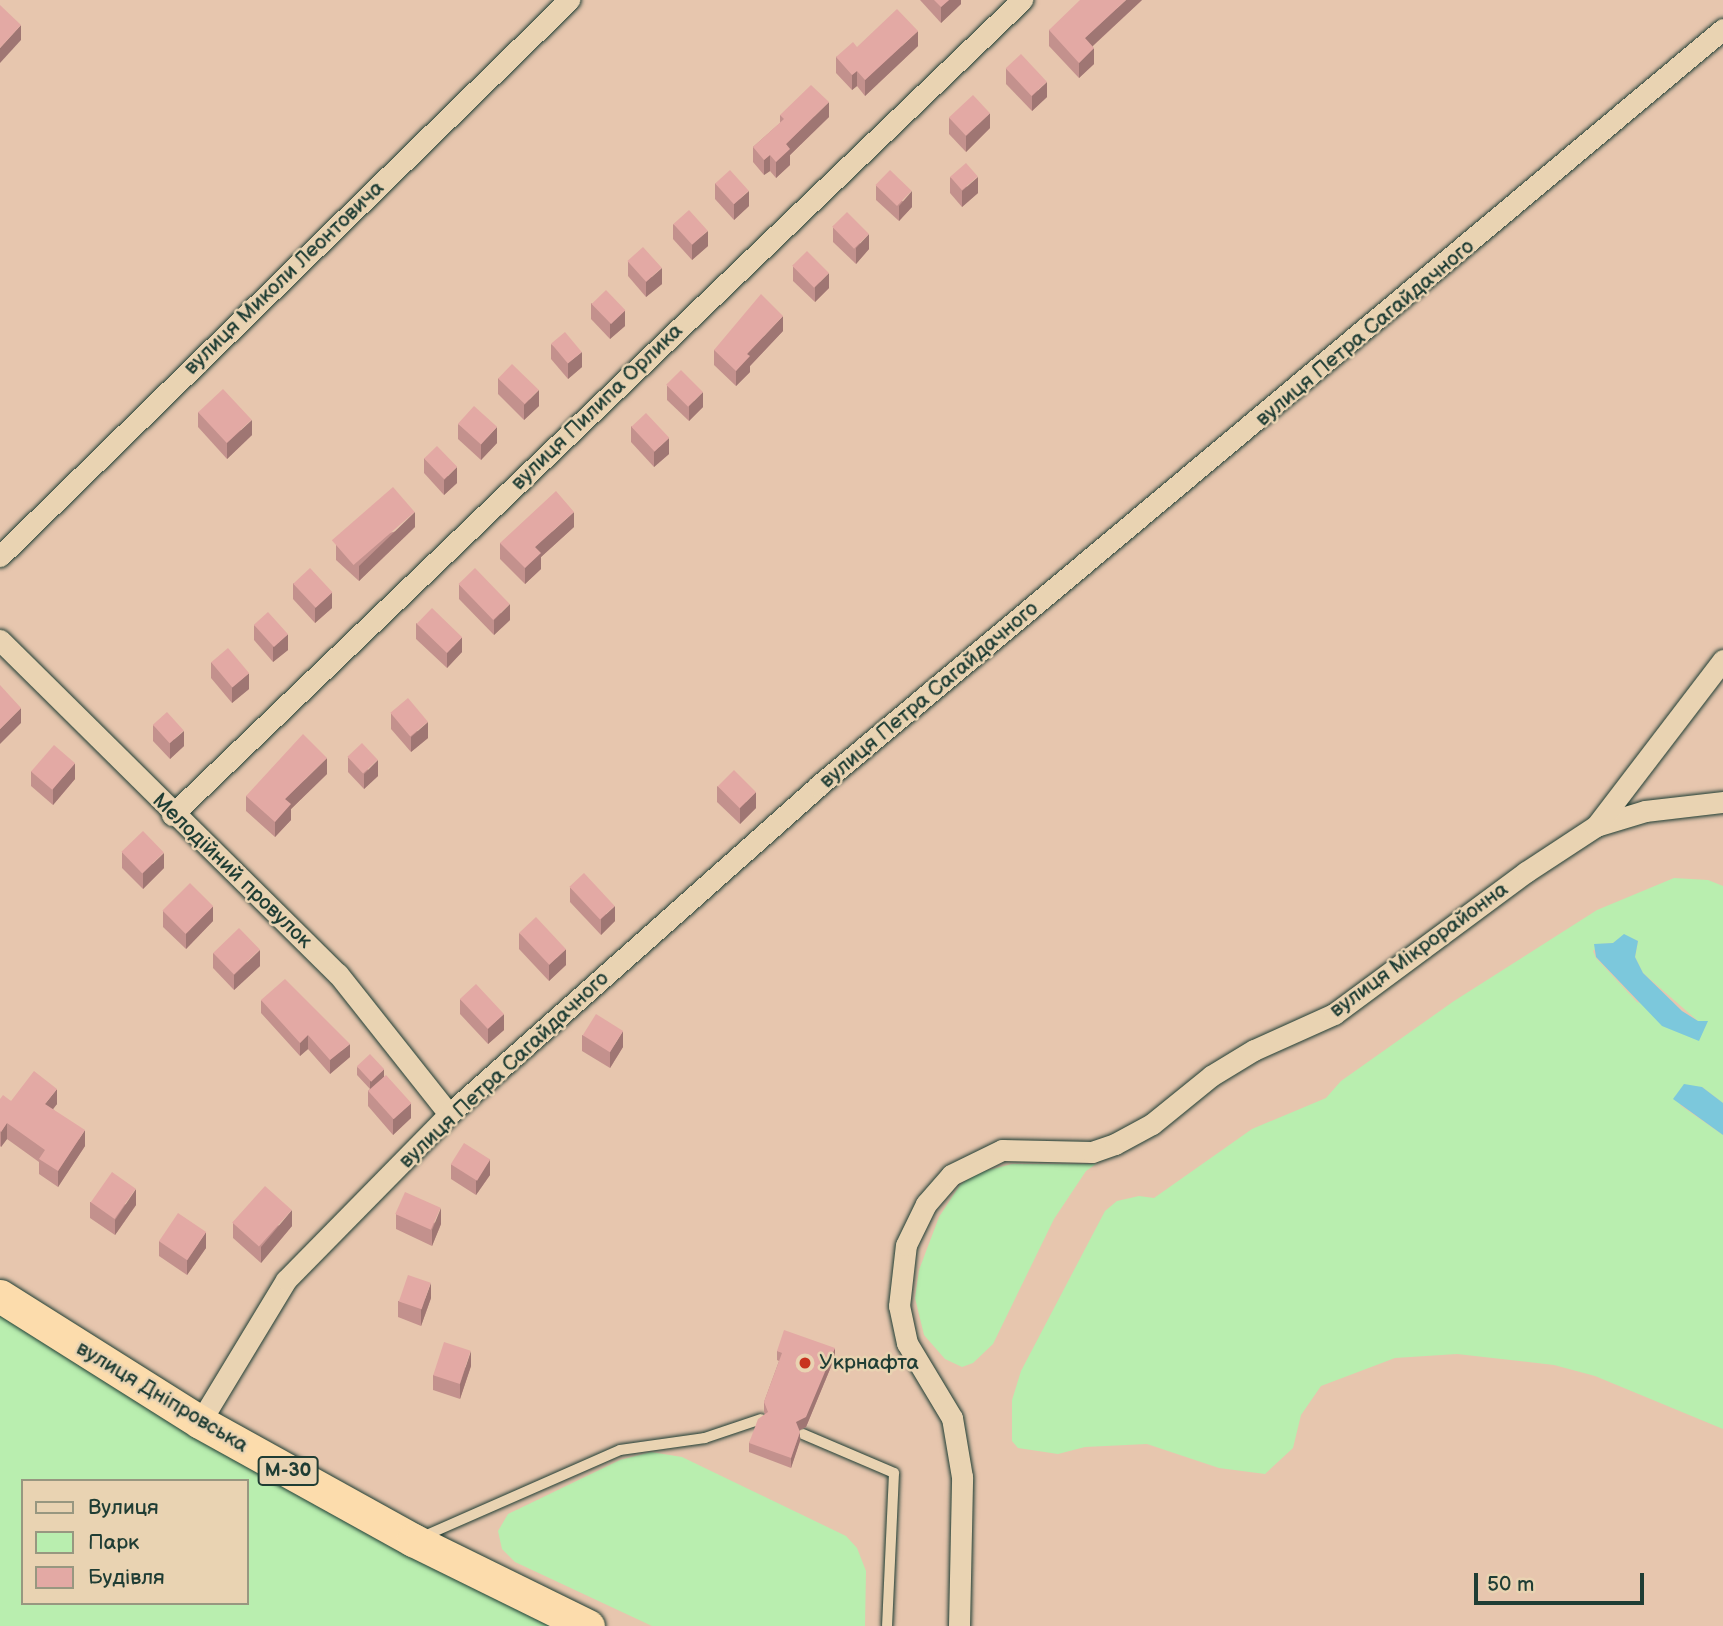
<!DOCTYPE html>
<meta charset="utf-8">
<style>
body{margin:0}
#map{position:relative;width:1723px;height:1626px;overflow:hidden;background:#e7c6ae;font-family:"Balsamiq Sans",sans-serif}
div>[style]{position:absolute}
.green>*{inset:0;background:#b9eeaf}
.water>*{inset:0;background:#7cc8dc}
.roads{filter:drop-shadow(0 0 2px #1f3d34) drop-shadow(0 0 2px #1f3d34)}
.service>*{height:10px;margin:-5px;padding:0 5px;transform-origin:5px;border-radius:5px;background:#e9d3b2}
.minor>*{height:21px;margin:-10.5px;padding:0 10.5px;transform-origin:10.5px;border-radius:10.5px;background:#e9d3b2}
.trunk>*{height:33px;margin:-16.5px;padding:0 16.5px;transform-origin:16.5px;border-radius:16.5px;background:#fcdcac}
.wall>*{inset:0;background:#c3918d}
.shaded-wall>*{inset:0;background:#9f7673}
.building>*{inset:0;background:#e3a9a4;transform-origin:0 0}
.dots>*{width:19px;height:19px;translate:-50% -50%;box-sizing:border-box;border:4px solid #e9d3b2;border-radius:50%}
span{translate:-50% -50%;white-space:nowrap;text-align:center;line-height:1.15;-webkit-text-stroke:5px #e9d3b2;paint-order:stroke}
.shield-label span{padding:2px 5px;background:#e9d3b2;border:2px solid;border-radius:5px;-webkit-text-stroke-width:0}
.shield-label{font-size:19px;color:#1f3d34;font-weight:700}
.street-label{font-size:21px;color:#1f3d34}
.poi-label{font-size:21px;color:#1f3d34}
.left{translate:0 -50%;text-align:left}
.legend{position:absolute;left:21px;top:1479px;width:228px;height:126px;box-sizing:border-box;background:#e9d3b2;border:2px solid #989780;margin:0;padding:9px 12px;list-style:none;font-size:21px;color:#1f3d34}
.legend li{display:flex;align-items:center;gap:14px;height:35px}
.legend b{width:35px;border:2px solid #989780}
.scale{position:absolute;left:1474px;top:1573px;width:170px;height:32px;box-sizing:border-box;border:4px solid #1f3d34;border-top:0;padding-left:9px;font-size:21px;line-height:24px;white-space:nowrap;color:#1f3d34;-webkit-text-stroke:5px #e9d3b2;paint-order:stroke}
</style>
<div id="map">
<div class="green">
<i style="clip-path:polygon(evenodd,1674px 878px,1708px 880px,1723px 886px,1723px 1103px,1702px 1087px,1680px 1105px,1723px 1135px,1723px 1429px,1595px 1376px,1554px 1365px,1457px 1354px,1395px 1358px,1321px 1386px,1301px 1415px,1293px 1448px,1265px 1474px,1219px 1468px,1147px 1444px,1085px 1447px,1058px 1454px,1018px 1448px,1012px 1441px,1012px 1400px,1021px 1371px,1105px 1211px,1117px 1201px,1139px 1196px,1154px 1198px,1252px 1129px,1326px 1098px,1341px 1081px,1454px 1001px,1597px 910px,1674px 878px,1624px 935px,1638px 941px,1635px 957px,1643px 973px,1698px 1021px,1637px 1002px,1596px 958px,1593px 951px,1601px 944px,1613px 943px,1624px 935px)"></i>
<i style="clip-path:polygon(1012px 1164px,1096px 1164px,1086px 1171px,1054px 1219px,993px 1344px,973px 1363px,962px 1367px,945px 1359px,924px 1335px,915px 1298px,919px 1270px,939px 1217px,960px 1185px,977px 1173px)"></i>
<i style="clip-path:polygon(evenodd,0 1294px,580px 1626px,0 1626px,0 1294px,23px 1481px,247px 1481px,247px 1603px,23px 1603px,23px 1481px)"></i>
<i style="clip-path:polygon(651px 1452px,682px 1457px,846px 1536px,857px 1548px,866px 1571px,865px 1626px,652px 1626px,515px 1562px,502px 1549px,498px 1531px,508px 1514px,620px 1460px)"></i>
</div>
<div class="water">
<i style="clip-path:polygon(1624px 934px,1638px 941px,1635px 957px,1643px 973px,1682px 1011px,1698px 1021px,1708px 1021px,1699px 1041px,1662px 1026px,1596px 957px,1594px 944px,1613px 943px)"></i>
<i style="clip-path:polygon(1684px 1084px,1702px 1087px,1723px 1103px,1723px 1135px,1673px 1099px)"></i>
</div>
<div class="roads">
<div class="service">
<i style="left:803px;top:1434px;width:99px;rotate:23.2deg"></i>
<i style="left:894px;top:1473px;width:153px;rotate:92.6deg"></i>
<i style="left:422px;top:1537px;width:216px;rotate:-23.7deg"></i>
<i style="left:620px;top:1450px;width:86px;rotate:-8deg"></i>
<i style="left:705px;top:1438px;width:59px;rotate:-18.7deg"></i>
</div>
<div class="minor">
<i style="left:0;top:556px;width:796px;rotate:-44.34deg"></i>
<i style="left:0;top:640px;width:475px;rotate:44.7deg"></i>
<i style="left:338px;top:974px;width:179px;rotate:51.6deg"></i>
<i style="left:172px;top:815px;width:1178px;rotate:-43.8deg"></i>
<i style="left:1596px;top:826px;width:51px;rotate:-17deg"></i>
<i style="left:1645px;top:811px;width:79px;rotate:-6.6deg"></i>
<i style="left:200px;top:1422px;width:166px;rotate:-58.8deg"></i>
<i style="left:286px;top:1280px;width:233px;rotate:-45.5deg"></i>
<i style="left:449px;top:1114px;width:494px;rotate:-41.6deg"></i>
<i style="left:818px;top:786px;width:1180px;rotate:-39.91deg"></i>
<i style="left:959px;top:1626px;width:149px;rotate:-88.8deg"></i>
<i style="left:962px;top:1477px;width:60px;rotate:-99.6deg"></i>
<i style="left:952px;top:1418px;width:87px;rotate:-121deg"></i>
<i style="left:907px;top:1343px;width:38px;rotate:-102deg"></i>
<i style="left:899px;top:1306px;width:61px;rotate:-83.5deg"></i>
<i style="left:906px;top:1245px;width:46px;rotate:-64deg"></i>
<i style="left:926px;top:1204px;width:38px;rotate:-49deg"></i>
<i style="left:951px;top:1175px;width:57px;rotate:-26.1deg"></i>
<i style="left:1002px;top:1150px;width:90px;rotate:1.3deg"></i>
<i style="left:1092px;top:1152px;width:24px;rotate:-19deg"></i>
<i style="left:1115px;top:1144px;width:42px;rotate:-28.4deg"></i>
<i style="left:1152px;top:1124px;width:76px;rotate:-39.1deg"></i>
<i style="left:1211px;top:1076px;width:50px;rotate:-31.2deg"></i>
<i style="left:1254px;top:1050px;width:88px;rotate:-24.2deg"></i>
<i style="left:1334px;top:1014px;width:239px;rotate:-36.5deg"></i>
<i style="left:1526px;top:872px;width:84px;rotate:-33.3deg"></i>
<i style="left:1596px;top:826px;width:209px;rotate:-52.6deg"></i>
</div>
<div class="trunk">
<i style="left:0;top:1296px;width:236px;rotate:32.2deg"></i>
<i style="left:200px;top:1422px;width:244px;rotate:29deg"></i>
<i style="left:413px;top:1540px;width:195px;rotate:26.2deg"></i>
</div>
</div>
<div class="wall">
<i style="clip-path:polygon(920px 0,961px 0,961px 4px,941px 23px)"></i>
<i style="clip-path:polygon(1142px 0,1093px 46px,1094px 64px,1079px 78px,1049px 46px,1049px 30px)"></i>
<i style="clip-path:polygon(918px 46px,865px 96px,857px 86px,852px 90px,836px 73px,836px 57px,857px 47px)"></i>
<i style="clip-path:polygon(1006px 68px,1047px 97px,1032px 111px,1006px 84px)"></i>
<i style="clip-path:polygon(780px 115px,829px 117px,790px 155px,790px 165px,776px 178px,770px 171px,764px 175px,753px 162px,753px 147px,780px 123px)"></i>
<i style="clip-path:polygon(949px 118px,990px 128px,966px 152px,949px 134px)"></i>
<i style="clip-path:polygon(950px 177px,978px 193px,962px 207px,950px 193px)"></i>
<i style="clip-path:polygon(715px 183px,749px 206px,734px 220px,715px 199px)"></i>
<i style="clip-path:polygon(876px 185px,912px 207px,899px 221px,876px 200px)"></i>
<i style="clip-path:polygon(673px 224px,708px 246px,692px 260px,673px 239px)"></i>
<i style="clip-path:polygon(833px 227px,869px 249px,856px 264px,833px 242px)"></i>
<i style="clip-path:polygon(628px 261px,662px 284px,646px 297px,628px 276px)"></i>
<i style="clip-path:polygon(793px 266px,829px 288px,815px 302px,793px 281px)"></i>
<i style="clip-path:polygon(591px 303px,625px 326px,610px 339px,591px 319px)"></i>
<i style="clip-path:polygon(783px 331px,750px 366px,750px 372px,736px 386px,714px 365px,714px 350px)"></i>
<i style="clip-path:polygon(551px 344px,582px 367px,568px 379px,551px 359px)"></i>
<i style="clip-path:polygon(498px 378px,539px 406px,524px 420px,498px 394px)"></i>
<i style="clip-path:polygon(667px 385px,703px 407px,689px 421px,667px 400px)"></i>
<i style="clip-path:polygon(198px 412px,252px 435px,227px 459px,198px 427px)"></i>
<i style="clip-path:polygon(458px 424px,497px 443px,481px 460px,458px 439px)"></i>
<i style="clip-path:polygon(631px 426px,669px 454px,654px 467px,631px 442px)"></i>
<i style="clip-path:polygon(424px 458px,457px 483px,444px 495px,424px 473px)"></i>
<i style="clip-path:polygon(415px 527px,359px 581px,336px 560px,336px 545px)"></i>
<i style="clip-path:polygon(574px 527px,541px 557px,541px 569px,525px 584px,500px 559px,500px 543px)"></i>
<i style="clip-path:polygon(293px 583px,332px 608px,315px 623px,293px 599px)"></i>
<i style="clip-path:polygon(459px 584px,510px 620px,494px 635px,459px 599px)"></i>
<i style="clip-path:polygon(416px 623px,462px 652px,447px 668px,416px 639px)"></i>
<i style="clip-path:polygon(254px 625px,288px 650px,273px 662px,254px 640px)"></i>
<i style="clip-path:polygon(211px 662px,249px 689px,232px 703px,211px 678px)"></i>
<i style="clip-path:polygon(391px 713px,428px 738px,411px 752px,391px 729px)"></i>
<i style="clip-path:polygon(153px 725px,184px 746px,170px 759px,153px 741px)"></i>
<i style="clip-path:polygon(348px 757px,378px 776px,364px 789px,348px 772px)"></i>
<i style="clip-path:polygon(31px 771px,75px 779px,53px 805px,31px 786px)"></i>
<i style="clip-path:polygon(327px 774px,291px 809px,291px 820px,275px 837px,246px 811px,246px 796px)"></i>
<i style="clip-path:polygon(717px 786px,756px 808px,740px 824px,717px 802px)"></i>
<i style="clip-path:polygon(122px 852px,164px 868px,143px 889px,122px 868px)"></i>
<i style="clip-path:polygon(570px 887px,615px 921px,601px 935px,570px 902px)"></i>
<i style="clip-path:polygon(163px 911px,213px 921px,186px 949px,163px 927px)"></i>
<i style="clip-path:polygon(519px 933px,566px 965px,549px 981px,519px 949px)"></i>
<i style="clip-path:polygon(213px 953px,260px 966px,234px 990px,213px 968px)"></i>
<i style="clip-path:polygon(460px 999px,504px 1030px,488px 1044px,460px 1014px)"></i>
<i style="clip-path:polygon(261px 1000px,350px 1057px,330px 1074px,308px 1049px,300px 1056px,261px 1013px)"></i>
<i style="clip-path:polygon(582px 1035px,623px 1047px,610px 1068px,582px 1051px)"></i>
<i style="clip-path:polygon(357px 1067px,384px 1077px,411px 1118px,393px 1135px,368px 1106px,368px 1091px,370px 1089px,357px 1075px)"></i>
<i style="clip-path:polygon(0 1099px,11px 1101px,57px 1104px,53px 1109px,85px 1146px,58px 1187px,39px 1174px,39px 1162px,7px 1139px,1px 1147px,0 1146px)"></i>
<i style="clip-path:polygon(451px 1164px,490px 1175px,476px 1195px,451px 1179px)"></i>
<i style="clip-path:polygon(90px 1202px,136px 1205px,115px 1235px,90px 1218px)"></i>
<i style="clip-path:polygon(396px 1214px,441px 1224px,432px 1246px,396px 1229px)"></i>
<i style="clip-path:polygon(233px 1223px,292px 1226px,261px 1263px,233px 1238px)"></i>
<i style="clip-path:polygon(159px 1241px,206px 1248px,187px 1275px,159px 1256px)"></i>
<i style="clip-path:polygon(431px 1298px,421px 1326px,398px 1317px,398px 1301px)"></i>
<i style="clip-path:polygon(777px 1351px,835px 1357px,806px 1427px,799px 1430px,800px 1441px,791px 1468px,749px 1452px,749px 1443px,765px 1414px,764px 1412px,764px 1402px,779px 1361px,777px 1360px)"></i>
<i style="clip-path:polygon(471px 1366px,460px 1399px,433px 1390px,433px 1375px)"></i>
</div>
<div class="shaded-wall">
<i style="clip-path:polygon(949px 0,961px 0,961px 4px,941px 23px,941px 7px)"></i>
<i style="clip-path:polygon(1126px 0,1142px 0,1085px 53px,1085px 38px)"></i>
<i style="clip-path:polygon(21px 25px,21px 40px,0 63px,0 48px)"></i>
<i style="clip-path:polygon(918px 31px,918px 46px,865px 96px,865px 80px)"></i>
<i style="clip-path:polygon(1094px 48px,1094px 64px,1079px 78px,1079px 63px)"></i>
<i style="clip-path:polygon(857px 71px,857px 86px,852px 90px,852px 75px)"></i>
<i style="clip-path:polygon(1047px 82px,1047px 97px,1032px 111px,1032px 96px)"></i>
<i style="clip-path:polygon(829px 102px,829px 117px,790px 155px,790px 165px,776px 178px,776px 162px,786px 144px)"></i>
<i style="clip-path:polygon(990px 113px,990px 128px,966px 152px,966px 136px)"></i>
<i style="clip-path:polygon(770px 155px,770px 171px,764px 175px,764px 160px)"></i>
<i style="clip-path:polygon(978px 177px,978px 193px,962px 207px,962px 191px)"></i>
<i style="clip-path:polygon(749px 191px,749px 206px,734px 220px,734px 204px)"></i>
<i style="clip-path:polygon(912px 191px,912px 207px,899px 221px,899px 206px)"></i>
<i style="clip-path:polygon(708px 231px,708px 246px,692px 260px,692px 244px)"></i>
<i style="clip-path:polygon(869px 234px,869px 249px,856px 264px,856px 248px)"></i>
<i style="clip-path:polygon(662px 268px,662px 284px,646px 297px,646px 282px)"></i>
<i style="clip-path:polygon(829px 273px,829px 288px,815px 302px,815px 287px)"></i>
<i style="clip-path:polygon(625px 310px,625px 326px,610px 339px,610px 324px)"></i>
<i style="clip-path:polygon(783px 316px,783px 331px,750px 366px,750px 372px,736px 386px,736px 371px,747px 354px)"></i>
<i style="clip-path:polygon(582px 352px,582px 367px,568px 379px,568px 363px)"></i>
<i style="clip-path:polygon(539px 390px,539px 406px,524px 420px,524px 405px)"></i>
<i style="clip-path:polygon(703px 392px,703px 407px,689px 421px,689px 406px)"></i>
<i style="clip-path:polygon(252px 420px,252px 435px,227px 459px,227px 443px)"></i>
<i style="clip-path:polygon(497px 427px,497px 443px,481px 460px,481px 444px)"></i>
<i style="clip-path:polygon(669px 438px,669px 454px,654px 467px,654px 452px)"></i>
<i style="clip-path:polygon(457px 467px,457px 483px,444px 495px,444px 480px)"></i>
<i style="clip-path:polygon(415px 512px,415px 527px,359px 581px,359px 566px)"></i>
<i style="clip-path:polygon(574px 512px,574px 527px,541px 557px,541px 569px,525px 584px,525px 568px,535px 547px)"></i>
<i style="clip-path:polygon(332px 592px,332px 608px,315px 623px,315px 608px)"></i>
<i style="clip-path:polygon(510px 604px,510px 620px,494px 635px,494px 620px)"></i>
<i style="clip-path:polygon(288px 634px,288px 650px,273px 662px,273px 647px)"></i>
<i style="clip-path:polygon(462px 637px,462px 652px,447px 668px,447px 653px)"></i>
<i style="clip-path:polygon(249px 673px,249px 689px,232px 703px,232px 687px)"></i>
<i style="clip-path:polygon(21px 708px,21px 723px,0 744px,0 729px)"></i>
<i style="clip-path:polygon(428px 722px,428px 738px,411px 752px,411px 737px)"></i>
<i style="clip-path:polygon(184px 731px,184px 746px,170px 759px,170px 743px)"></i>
<i style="clip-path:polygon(327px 758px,327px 774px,291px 809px,291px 820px,275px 837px,275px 822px,285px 799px)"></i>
<i style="clip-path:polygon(378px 760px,378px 776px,364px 789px,364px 774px)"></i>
<i style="clip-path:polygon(75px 763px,75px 779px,53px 805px,53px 789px)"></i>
<i style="clip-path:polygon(756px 792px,756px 808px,740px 824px,740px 808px)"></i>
<i style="clip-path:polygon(164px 853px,164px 868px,143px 889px,143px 873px)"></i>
<i style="clip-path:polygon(213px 906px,213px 921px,186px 949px,186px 933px)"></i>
<i style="clip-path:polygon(615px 906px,615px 921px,601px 935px,601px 919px)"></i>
<i style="clip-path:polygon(566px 949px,566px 965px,549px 981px,549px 965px)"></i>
<i style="clip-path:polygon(260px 950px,260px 966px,234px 990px,234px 975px)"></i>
<i style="clip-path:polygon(504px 1014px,504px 1030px,488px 1044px,488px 1028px)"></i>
<i style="clip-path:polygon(623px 1031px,623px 1047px,610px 1068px,610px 1052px)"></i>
<i style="clip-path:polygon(308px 1035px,308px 1049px,300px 1056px,300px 1043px)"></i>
<i style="clip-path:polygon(350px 1044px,350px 1057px,330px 1074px,330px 1060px)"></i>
<i style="clip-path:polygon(384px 1069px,384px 1077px,370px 1089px,370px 1081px)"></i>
<i style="clip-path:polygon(57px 1089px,57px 1104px,45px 1119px,45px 1104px)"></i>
<i style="clip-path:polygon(411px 1103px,411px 1118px,393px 1135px,393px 1119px)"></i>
<i style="clip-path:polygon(7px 1123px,7px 1139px,1px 1147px,1px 1132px)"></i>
<i style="clip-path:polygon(85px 1130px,85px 1146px,58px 1187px,58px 1171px)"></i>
<i style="clip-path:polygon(490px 1159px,490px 1175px,476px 1195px,476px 1180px)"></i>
<i style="clip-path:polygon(136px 1189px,136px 1205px,115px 1235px,115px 1220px)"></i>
<i style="clip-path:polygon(441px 1208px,441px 1224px,432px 1246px,432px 1230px)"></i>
<i style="clip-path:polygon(292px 1210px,292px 1226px,261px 1263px,261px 1247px)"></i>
<i style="clip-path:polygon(206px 1232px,206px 1248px,187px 1275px,187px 1260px)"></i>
<i style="clip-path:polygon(431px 1283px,431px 1298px,421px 1326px,421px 1310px)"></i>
<i style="clip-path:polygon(835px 1348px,835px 1357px,806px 1427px,796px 1432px,796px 1422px)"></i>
<i style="clip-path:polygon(471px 1351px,471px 1366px,460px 1399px,460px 1384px)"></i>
<i style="clip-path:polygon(800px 1432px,800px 1441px,791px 1468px,791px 1458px)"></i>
</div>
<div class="building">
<i style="clip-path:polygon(934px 0,949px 0,941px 7px)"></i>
<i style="clip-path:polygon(1080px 0,1126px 0,1085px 38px,1094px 48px,1079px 63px,1049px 30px)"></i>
<i style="clip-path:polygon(0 5px,21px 25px,0 48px)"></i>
<i style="clip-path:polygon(897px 9px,918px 31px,865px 80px,857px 71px,852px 75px,836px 57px,853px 42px,857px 47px)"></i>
<i style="left:1021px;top:54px;width:38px;height:21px;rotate:47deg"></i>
<i style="clip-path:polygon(811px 85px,829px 102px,786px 144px,790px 149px,776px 162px,770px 155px,764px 160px,753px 147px,784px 119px,780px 115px)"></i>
<i style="left:973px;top:95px;width:25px;height:33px;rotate:47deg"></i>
<i style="left:966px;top:163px;width:18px;height:21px;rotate:49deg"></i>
<i style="left:730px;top:170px;width:28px;height:20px;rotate:48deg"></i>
<i style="left:890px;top:170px;width:30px;height:21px;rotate:44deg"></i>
<i style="left:689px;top:210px;width:28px;height:21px;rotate:48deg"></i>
<i style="left:847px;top:212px;width:31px;height:21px;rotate:45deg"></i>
<i style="left:643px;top:247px;width:28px;height:21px;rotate:48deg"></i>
<i style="left:807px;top:251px;width:31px;height:21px;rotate:45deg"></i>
<i style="left:606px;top:290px;width:28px;height:20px;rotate:46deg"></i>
<i style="clip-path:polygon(761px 294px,783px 316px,747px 354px,750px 356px,736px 371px,714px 350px)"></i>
<i style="left:565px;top:332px;width:26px;height:18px;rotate:50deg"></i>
<i style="left:512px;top:364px;width:37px;height:20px;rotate:44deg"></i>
<i style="left:681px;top:370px;width:31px;height:21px;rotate:45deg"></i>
<i style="left:223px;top:389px;width:42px;height:34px;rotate:47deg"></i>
<i style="left:474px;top:406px;width:31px;height:24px;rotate:42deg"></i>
<i style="left:646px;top:413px;width:34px;height:20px;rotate:47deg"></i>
<i style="left:437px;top:446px;width:29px;height:18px;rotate:46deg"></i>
<i style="left:393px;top:487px;width:33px;height:81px;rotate:49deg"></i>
<i style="clip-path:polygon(556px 491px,574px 512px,535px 547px,541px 553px,525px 568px,500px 543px)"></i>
<i style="left:310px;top:568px;width:33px;height:23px;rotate:47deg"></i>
<i style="left:475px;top:568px;width:50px;height:23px;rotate:46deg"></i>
<i style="left:432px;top:608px;width:42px;height:22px;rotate:44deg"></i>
<i style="left:268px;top:612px;width:30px;height:19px;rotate:48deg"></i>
<i style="left:228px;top:648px;width:33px;height:22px;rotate:50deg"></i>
<i style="clip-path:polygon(0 685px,21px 708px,0 729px)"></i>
<i style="left:408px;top:698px;width:31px;height:23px;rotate:50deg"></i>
<i style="left:167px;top:712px;width:25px;height:19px;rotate:48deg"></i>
<i style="clip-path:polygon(303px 734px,327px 758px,285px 799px,291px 804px,275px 822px,246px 796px)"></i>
<i style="left:362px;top:743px;width:23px;height:20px;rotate:47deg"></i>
<i style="left:54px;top:745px;width:28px;height:35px;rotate:41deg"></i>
<i style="left:734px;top:770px;width:31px;height:23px;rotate:45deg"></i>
<i style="left:143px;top:831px;width:30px;height:30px;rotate:46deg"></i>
<i style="left:584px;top:873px;width:45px;height:20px;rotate:47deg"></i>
<i style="left:190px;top:883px;width:33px;height:39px;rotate:45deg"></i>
<i style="left:536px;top:917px;width:44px;height:23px;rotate:47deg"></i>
<i style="left:239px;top:928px;width:30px;height:36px;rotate:46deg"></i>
<i style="clip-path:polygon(285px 979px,350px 1044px,330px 1060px,308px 1035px,300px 1043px,261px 1000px)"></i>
<i style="left:476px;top:984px;width:41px;height:22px;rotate:47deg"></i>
<i style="left:596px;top:1014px;width:32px;height:25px;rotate:32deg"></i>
<i style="left:370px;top:1054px;width:21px;height:18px;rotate:47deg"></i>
<i style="clip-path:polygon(34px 1071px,57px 1089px,45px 1104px,85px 1130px,58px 1171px,39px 1159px,45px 1150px,7px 1123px,1px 1132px,0 1131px,0 1099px,3px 1095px,11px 1101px)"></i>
<i style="left:386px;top:1075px;width:38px;height:24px;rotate:48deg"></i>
<i style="left:464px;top:1143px;width:31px;height:25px;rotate:32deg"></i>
<i style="left:112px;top:1172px;width:29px;height:37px;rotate:35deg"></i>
<i style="left:265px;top:1186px;width:36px;height:49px;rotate:42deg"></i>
<i style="left:405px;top:1192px;width:39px;height:24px;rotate:24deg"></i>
<i style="left:178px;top:1213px;width:34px;height:34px;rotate:34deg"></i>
<i style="left:408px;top:1275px;width:24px;height:28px;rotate:19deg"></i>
<i style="clip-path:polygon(784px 1330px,835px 1348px,806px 1417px,796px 1422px,800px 1432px,791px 1458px,749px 1443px,758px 1419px,768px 1412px,764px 1402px,782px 1353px,777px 1351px)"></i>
<i style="left:444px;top:1342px;width:28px;height:35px;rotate:18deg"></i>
</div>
<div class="dots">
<i style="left:805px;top:1363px;background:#c8321e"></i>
</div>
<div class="shield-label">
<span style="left:288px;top:1471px">М-30</span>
</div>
<div class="street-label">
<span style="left:284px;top:278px;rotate:-44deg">вулиця Миколи Леонтовича</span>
<span style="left:1365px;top:333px;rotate:-40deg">вулиця Петра Сагайдачного</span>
<span style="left:597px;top:407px;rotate:-44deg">вулиця Пилипа Орлика</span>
<span style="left:929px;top:695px;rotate:-40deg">вулиця Петра Сагайдачного</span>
<span style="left:232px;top:871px;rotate:44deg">Мелодійний провулок</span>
<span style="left:1419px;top:950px;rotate:-36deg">вулиця Мікрорайонна</span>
<span style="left:504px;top:1070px;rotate:-43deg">вулиця Петра Сагайдачного</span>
<span style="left:162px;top:1397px;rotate:31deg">вулиця Дніпровська</span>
</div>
<div class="poi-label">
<span class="left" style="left:819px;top:1363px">Укрнафта</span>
</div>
<ul class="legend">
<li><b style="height:9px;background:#e9d3b2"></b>Вулиця</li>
<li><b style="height:19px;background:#b9eeaf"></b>Парк</li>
<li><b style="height:19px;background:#e3a9a4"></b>Будівля</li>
</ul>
<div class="scale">50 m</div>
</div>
